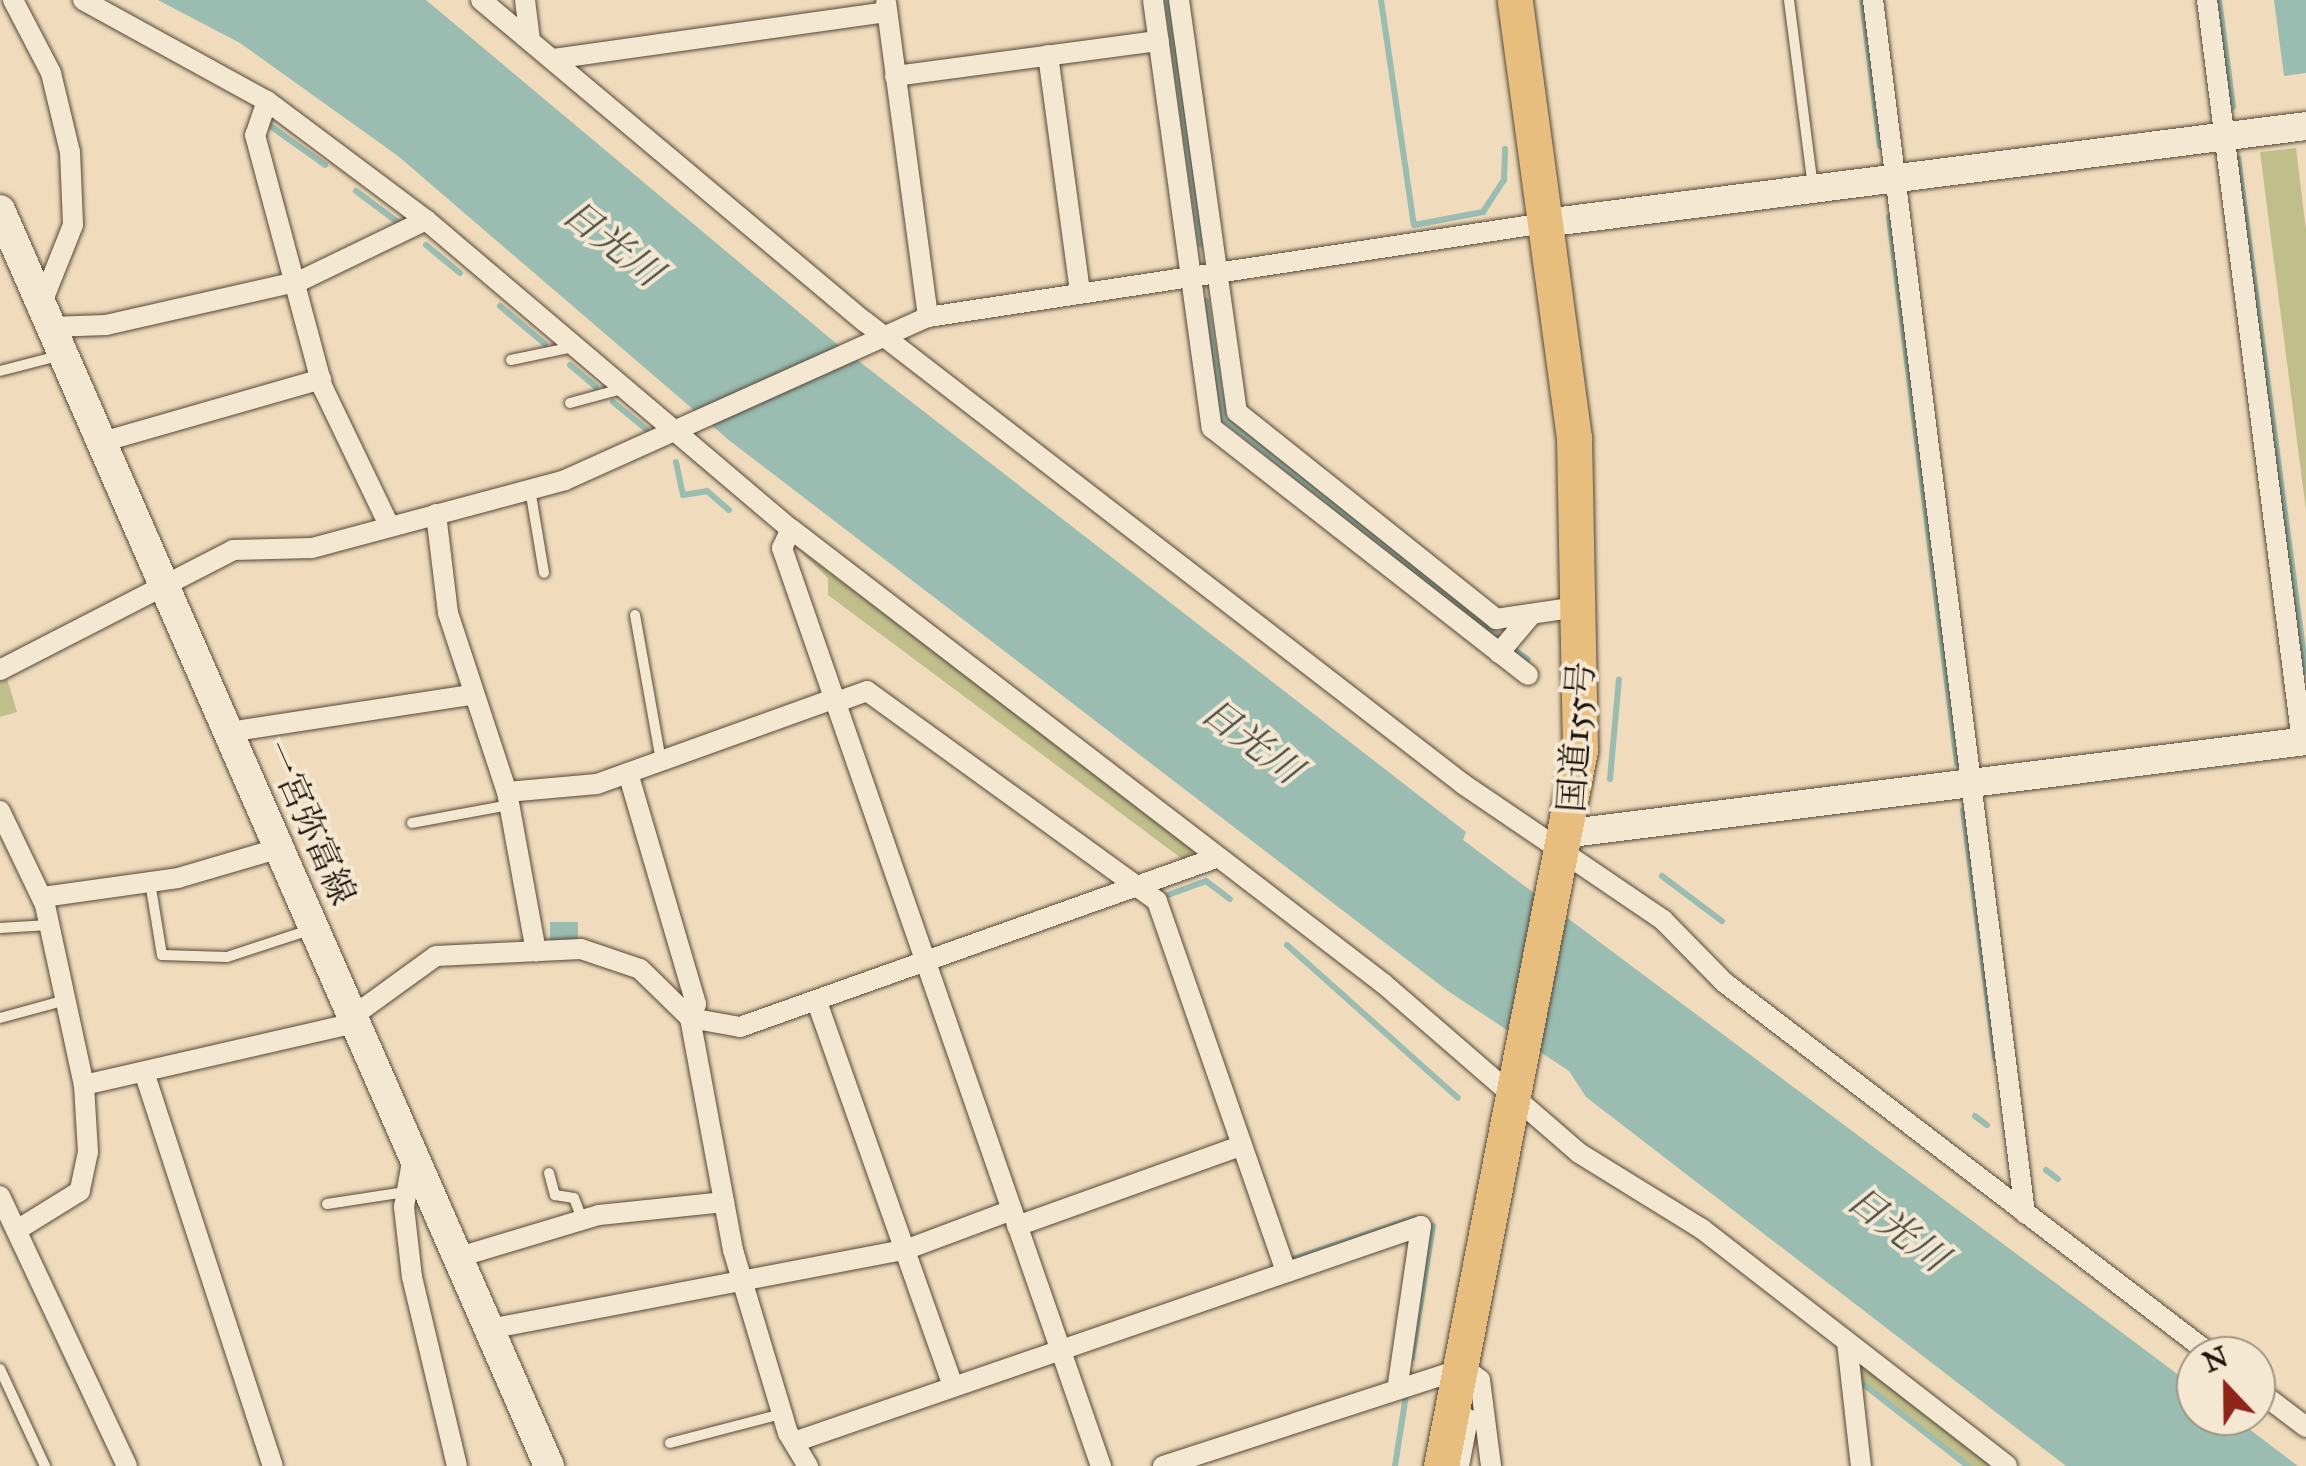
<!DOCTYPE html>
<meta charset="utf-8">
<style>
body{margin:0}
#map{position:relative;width:2306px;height:1466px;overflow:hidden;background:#f0dcbc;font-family:"IM FELL Great Primer","Noto Serif JP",serif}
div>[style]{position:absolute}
.green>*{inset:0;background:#c0bf8c}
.water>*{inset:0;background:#9abcb1;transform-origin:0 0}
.stream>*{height:6px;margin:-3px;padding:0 3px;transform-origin:3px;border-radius:3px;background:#9abcb1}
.roads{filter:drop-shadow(0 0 2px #544738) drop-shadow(0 0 2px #544738)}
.service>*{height:10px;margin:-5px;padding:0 5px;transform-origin:5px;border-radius:5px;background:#f5e8d3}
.minor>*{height:20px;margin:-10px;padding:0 10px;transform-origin:10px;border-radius:10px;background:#f5e8d3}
.tertiary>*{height:28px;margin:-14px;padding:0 14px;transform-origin:14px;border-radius:14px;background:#f5e8d3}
.secondary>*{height:30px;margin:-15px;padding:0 15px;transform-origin:15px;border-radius:15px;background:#f5e8d3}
.trunk>*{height:35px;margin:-17.5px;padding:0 17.5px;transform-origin:17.5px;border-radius:17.5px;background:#e8be7e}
span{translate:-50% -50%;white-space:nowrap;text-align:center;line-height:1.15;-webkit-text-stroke:8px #f5e8d3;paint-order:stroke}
.street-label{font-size:35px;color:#20150c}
.water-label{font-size:38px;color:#4b4f46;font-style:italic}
.north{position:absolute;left:2176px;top:1336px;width:100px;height:100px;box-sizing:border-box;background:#f5e8d3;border:2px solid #a09483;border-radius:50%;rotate:338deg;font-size:28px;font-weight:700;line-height:40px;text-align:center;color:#20150c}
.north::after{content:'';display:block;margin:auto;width:35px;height:45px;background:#8f2418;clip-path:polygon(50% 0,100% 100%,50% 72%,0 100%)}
</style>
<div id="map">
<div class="green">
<i style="clip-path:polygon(2296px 148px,2306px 230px,2306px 511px,2260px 152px)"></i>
<i style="clip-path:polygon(795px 546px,1193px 849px,1189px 864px,828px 595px,828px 578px)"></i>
<i style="clip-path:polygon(7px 679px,17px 712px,0 717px,0 682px)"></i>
<i style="clip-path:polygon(1858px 1359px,1996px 1466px,1971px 1466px,1857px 1377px)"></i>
</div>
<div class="water">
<i style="clip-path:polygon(158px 0,426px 0,838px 345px,1466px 832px,1463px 840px,2196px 1388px,2196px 1416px,2232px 1416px,2298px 1466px,2066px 1466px,1586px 1097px,1569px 1071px,1448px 991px,730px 441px,398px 156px,240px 43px)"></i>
<i style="clip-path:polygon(2274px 0,2306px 0,2306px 73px,2284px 76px)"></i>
<i style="left:550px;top:922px;width:28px;height:19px"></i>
</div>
<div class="stream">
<i style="left:1167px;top:0;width:247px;rotate:82.1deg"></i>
<i style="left:1381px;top:0;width:227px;rotate:81.7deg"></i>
<i style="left:1414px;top:225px;width:70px;rotate:-10.7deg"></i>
<i style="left:1483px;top:212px;width:38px;rotate:-57deg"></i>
<i style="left:1504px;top:180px;width:31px;rotate:-88deg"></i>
<i style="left:1862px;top:0;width:147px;rotate:83deg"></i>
<i style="left:2219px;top:0;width:108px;rotate:82.5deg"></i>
<i style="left:269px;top:125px;width:69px;rotate:35.5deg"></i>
<i style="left:2238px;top:158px;width:518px;rotate:82.46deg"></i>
<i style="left:356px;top:191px;width:54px;rotate:36.7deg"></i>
<i style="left:1889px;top:217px;width:551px;rotate:82.91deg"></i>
<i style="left:426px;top:245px;width:44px;rotate:39.5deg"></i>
<i style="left:1206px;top:301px;width:119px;rotate:81.3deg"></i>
<i style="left:1224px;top:419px;width:353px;rotate:38.3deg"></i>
<i style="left:500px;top:306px;width:59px;rotate:40.2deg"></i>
<i style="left:570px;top:365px;width:34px;rotate:40deg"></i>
<i style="left:613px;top:402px;width:43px;rotate:39.3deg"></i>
<i style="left:676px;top:462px;width:34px;rotate:78deg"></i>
<i style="left:683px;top:495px;width:24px;rotate:-9deg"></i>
<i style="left:707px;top:491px;width:29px;rotate:41deg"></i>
<i style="left:1512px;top:648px;width:19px;rotate:36deg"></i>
<i style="left:1610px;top:779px;width:100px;rotate:-84.9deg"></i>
<i style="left:1963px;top:810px;width:250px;rotate:82.6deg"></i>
<i style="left:1662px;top:876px;width:75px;rotate:36.9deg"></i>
<i style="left:1168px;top:895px;width:40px;rotate:-20.2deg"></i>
<i style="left:1206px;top:881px;width:30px;rotate:37deg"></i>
<i style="left:1287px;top:945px;width:229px;rotate:41.8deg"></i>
<i style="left:1975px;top:1116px;width:15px;rotate:37deg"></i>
<i style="left:2046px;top:1170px;width:15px;rotate:37deg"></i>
<i style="left:1290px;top:1260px;width:131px;rotate:-18.7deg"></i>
<i style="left:1412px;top:1358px;width:134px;rotate:-81deg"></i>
<i style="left:1863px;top:1384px;width:133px;rotate:38deg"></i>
<i style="left:1395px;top:1466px;width:72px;rotate:-81.2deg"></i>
</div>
<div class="roads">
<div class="service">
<i style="left:1789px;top:0;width:190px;rotate:82.7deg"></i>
<i style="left:511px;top:360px;width:63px;rotate:-11.8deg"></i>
<i style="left:0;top:371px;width:60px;rotate:-14.5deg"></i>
<i style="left:570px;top:403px;width:54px;rotate:-15.1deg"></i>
<i style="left:530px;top:489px;width:85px;rotate:80.5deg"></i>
<i style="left:635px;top:615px;width:148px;rotate:79.9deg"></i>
<i style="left:412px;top:823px;width:99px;rotate:-10.5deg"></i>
<i style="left:150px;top:882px;width:74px;rotate:80.7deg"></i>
<i style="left:162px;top:955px;width:65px;rotate:1.8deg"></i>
<i style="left:227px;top:957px;width:86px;rotate:-18.2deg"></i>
<i style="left:0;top:928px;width:49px;rotate:-3.5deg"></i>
<i style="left:0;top:1018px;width:68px;rotate:-15.3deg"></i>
<i style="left:549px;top:1173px;width:23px;rotate:75deg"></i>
<i style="left:555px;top:1195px;width:19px;rotate:9deg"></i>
<i style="left:574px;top:1198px;width:22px;rotate:69deg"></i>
<i style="left:327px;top:1204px;width:79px;rotate:-8.7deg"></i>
<i style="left:0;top:1369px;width:107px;rotate:65.1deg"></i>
<i style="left:670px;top:1443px;width:115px;rotate:-14.6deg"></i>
</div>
<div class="minor">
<i style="left:13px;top:0;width:82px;rotate:62.5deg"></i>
<i style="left:51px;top:73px;width:81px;rotate:76.5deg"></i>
<i style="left:70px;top:152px;width:73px;rotate:87.6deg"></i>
<i style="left:73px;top:225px;width:86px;rotate:111.8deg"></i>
<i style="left:83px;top:0;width:210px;rotate:28.8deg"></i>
<i style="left:267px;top:101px;width:199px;rotate:36.8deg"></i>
<i style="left:426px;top:220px;width:478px;rotate:40.3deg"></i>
<i style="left:791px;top:529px;width:747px;rotate:37.5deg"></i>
<i style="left:1384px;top:984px;width:258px;rotate:40.9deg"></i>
<i style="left:1579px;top:1153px;width:145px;rotate:31.7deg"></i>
<i style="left:1702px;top:1229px;width:386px;rotate:37.8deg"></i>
<i style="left:481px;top:0;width:500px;rotate:40deg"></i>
<i style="left:864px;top:321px;width:757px;rotate:37.7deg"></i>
<i style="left:1463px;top:784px;width:242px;rotate:34.2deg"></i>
<i style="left:1663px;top:920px;width:88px;rotate:45.5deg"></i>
<i style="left:1725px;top:983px;width:614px;rotate:37.39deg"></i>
<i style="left:525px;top:0;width:40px;rotate:82.9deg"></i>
<i style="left:1153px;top:0;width:432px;rotate:82.2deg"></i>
<i style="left:1212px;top:428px;width:401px;rotate:38deg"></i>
<i style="left:1179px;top:0;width:416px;rotate:82deg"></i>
<i style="left:1237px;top:412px;width:332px;rotate:38.6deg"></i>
<i style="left:1496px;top:619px;width:89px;rotate:-8.4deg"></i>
<i style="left:1873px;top:0;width:1223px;rotate:82.86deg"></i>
<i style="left:2207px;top:0;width:748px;rotate:82.7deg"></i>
<i style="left:886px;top:2px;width:318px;rotate:82.4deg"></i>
<i style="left:1048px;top:55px;width:239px;rotate:82.3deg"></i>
<i style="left:553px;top:59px;width:337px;rotate:-8deg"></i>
<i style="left:895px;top:76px;width:266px;rotate:-7.6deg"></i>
<i style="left:267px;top:101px;width:36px;rotate:109deg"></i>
<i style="left:255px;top:135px;width:262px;rotate:75deg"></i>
<i style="left:323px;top:388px;width:152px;rotate:64.3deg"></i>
<i style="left:51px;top:327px;width:55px;rotate:-2.1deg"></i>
<i style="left:106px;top:325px;width:199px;rotate:-12.8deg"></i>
<i style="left:300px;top:281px;width:140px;rotate:-25.8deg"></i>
<i style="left:102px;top:442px;width:228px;rotate:-16deg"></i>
<i style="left:436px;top:514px;width:100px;rotate:83.1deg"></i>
<i style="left:448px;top:613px;width:188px;rotate:71.8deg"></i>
<i style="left:507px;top:792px;width:162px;rotate:79.7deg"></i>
<i style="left:791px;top:529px;width:21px;rotate:115deg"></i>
<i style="left:782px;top:548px;width:972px;rotate:70.84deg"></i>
<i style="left:1499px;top:653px;width:51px;rotate:-49.8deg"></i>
<i style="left:0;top:670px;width:262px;rotate:-27.2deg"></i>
<i style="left:233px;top:550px;width:79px;rotate:-1.5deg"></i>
<i style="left:312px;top:548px;width:262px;rotate:-15deg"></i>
<i style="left:565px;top:480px;width:398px;rotate:-24.2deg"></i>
<i style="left:928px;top:317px;width:624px;rotate:-8.66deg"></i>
<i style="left:834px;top:703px;width:35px;rotate:-20deg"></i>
<i style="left:867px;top:691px;width:358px;rotate:35.9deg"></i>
<i style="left:1157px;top:901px;width:393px;rotate:70.8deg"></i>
<i style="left:228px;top:732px;width:244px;rotate:-8.7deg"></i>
<i style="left:628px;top:773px;width:241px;rotate:73.6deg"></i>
<i style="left:696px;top:1004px;width:15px;rotate:113deg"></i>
<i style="left:690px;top:1018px;width:236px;rotate:79.5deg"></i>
<i style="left:733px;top:1250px;width:191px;rotate:73.3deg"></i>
<i style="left:788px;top:1433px;width:39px;rotate:59deg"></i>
<i style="left:507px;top:792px;width:90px;rotate:-5.1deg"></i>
<i style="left:597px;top:784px;width:251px;rotate:-19.8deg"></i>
<i style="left:0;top:811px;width:104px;rotate:64.4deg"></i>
<i style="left:45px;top:905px;width:184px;rotate:77.8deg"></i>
<i style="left:84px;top:1085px;width:67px;rotate:86.6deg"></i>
<i style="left:88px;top:1152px;width:40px;rotate:102deg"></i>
<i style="left:80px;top:1191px;width:68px;rotate:148.2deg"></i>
<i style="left:43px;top:897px;width:136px;rotate:-8deg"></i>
<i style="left:178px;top:878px;width:106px;rotate:-16.4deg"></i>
<i style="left:817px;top:1002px;width:407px;rotate:70.5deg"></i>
<i style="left:353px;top:1016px;width:102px;rotate:-35.9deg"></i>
<i style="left:436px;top:956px;width:145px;rotate:-2.8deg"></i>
<i style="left:581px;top:949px;width:62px;rotate:18.7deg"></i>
<i style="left:640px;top:969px;width:70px;rotate:44.4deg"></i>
<i style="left:690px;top:1018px;width:51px;rotate:10.2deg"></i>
<i style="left:740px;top:1027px;width:505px;rotate:-19.55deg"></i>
<i style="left:145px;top:1075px;width:411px;rotate:71.9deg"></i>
<i style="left:84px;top:1085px;width:278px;rotate:-12.9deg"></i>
<i style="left:413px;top:1156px;width:52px;rotate:100deg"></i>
<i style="left:404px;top:1207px;width:70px;rotate:83.5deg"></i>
<i style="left:412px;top:1277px;width:194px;rotate:76.6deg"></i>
<i style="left:0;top:1196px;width:298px;rotate:64.8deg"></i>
<i style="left:1017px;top:1226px;width:238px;rotate:-19.7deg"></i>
<i style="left:459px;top:1257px;width:146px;rotate:-16.7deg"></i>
<i style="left:599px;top:1215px;width:126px;rotate:-5.9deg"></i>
<i style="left:489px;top:1329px;width:423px;rotate:-10.8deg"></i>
<i style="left:905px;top:1250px;width:114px;rotate:-20.5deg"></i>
<i style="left:1847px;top:1342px;width:125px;rotate:83.6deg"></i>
<i style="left:2256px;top:1389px;width:63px;rotate:37.2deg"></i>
<i style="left:794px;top:1442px;width:663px;rotate:-19.01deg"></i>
<i style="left:1421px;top:1226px;width:160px;rotate:98.3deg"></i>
<i style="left:1163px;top:1466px;width:317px;rotate:-18deg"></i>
<i style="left:1464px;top:1368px;width:20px;rotate:37deg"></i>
<i style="left:1480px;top:1380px;width:87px;rotate:82.7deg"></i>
<i style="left:1459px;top:1466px;width:48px;rotate:-79.2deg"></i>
</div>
<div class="tertiary">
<i style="left:1545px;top:223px;width:767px;rotate:-7.26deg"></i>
<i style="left:1571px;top:833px;width:741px;rotate:-7.13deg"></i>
</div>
<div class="secondary">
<i style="left:0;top:210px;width:1371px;rotate:66.39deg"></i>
</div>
<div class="trunk">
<i style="left:1441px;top:1466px;width:729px;rotate:-79.01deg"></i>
<i style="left:1580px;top:750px;width:312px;rotate:-91.1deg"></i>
<i style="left:1574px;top:438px;width:442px;rotate:-97.7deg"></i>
</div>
</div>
<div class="street-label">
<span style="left:1577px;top:737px;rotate:-86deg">国道155号</span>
<span style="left:309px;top:823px;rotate:66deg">一宮弥富線</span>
</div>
<div class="water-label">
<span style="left:612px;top:243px;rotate:38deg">日光川</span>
<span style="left:1251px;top:741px;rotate:37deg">日光川</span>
<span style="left:1897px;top:1229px;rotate:37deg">日光川</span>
</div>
<div class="north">N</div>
</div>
